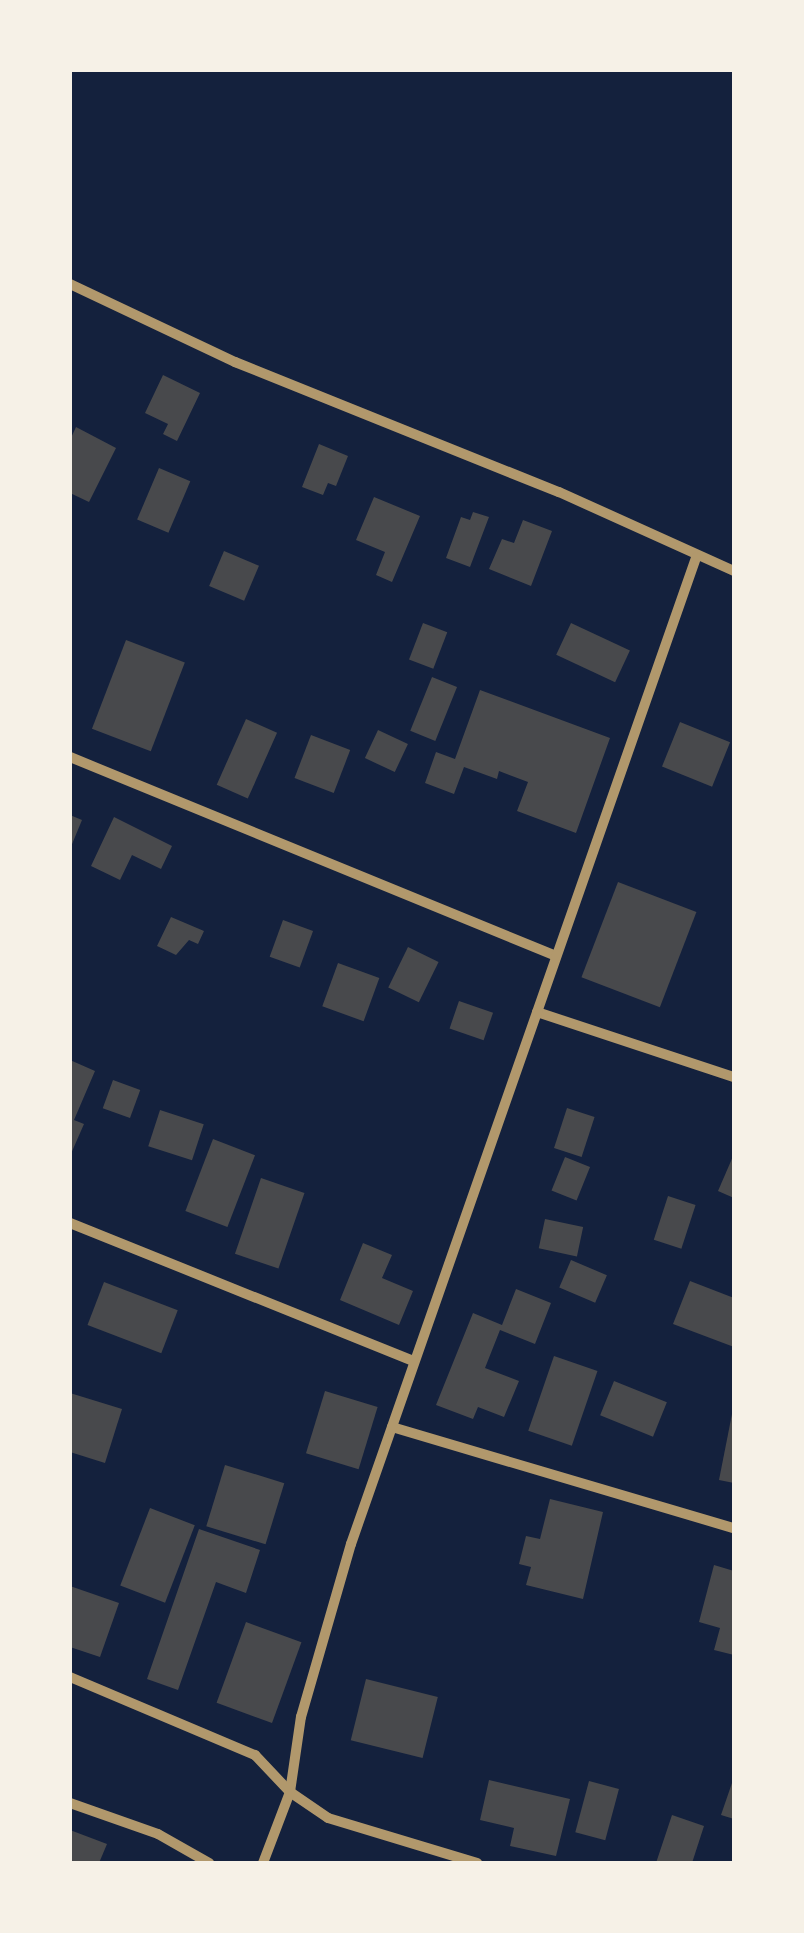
<!DOCTYPE html>
<style>
body{margin:0}
#map{position:relative;width:804px;height:1933px;overflow:hidden;background:#14213d;font-family:"Alegreya Sans",sans-serif}
div>[style]{position:absolute}
.building>*{inset:0;background:#48494c;transform-origin:0 0}
.minor>*{height:10px;margin:-5px;padding:0 5px;transform-origin:5px;border-radius:5px;background:#b1986c}
span{translate:-50% -50%;white-space:nowrap;text-align:center;line-height:1.15;-webkit-text-stroke:10px #f6f1e7;paint-order:stroke}
.frame{position:absolute;inset:0;border:72px solid #f6f1e7;pointer-events:none}
</style>
<div id="map">
<div class="building">
<i style="clip-path:polygon(163px 375px,200px 393px,177px 441px,163px 434px,168px 424px,145px 413px)"></i>
<i style="clip-path:polygon(76px 427px,116px 448px,89px 502px,70px 493px,70px 440px)"></i>
<i style="clip-path:polygon(319px 444px,348px 456px,336px 486px,328px 483px,323px 495px,302px 487px)"></i>
<i style="left:159px;top:468px;width:34px;height:56px;rotate:23deg"></i>
<i style="clip-path:polygon(374px 497px,420px 516px,392px 582px,376px 575px,385px 552px,356px 540px)"></i>
<i style="clip-path:polygon(473px 512px,489px 517px,470px 567px,446px 558px,461px 517px,470px 520px)"></i>
<i style="clip-path:polygon(523px 520px,552px 531px,531px 586px,489px 569px,502px 539px,514px 543px)"></i>
<i style="left:224px;top:551px;width:38px;height:38px;rotate:23deg"></i>
<i style="left:423px;top:623px;width:26px;height:39px;rotate:21deg"></i>
<i style="left:571px;top:623px;width:65px;height:35px;rotate:25deg"></i>
<i style="left:126px;top:640px;width:63px;height:95px;rotate:21deg"></i>
<i style="left:432px;top:677px;width:27px;height:58px;rotate:22deg"></i>
<i style="clip-path:polygon(480px 690px,610px 738px,576px 833px,517px 811px,528px 782px,499px 771px,497px 779px,464px 767px,454px 794px,425px 783px,436px 752px,455px 759px)"></i>
<i style="left:246px;top:719px;width:34px;height:72px;rotate:24deg"></i>
<i style="left:680px;top:722px;width:54px;height:48px;rotate:22deg"></i>
<i style="left:378px;top:730px;width:33px;height:31px;rotate:25deg"></i>
<i style="left:311px;top:735px;width:42px;height:46px;rotate:21deg"></i>
<i style="clip-path:polygon(70px 815px,82px 820px,70px 849px)"></i>
<i style="clip-path:polygon(114px 817px,172px 846px,161px 869px,132px 855px,120px 880px,91px 866px)"></i>
<i style="left:618px;top:882px;width:84px;height:102px;rotate:21deg"></i>
<i style="clip-path:polygon(171px 917px,204px 931px,198px 944px,189px 940px,176px 955px,157px 946px)"></i>
<i style="left:283px;top:920px;width:32px;height:39px;rotate:20deg"></i>
<i style="left:408px;top:947px;width:34px;height:45px;rotate:26deg"></i>
<i style="left:338px;top:963px;width:44px;height:46px;rotate:20deg"></i>
<i style="left:459px;top:1001px;width:36px;height:29px;rotate:19deg"></i>
<i style="clip-path:polygon(70px 1060px,95px 1071px,74px 1120px,84px 1124px,70px 1156px)"></i>
<i style="left:113px;top:1080px;width:29px;height:30px;rotate:20deg"></i>
<i style="left:567px;top:1108px;width:29px;height:42px;rotate:18deg"></i>
<i style="left:160px;top:1110px;width:46px;height:38px;rotate:18deg"></i>
<i style="left:213px;top:1139px;width:45px;height:77px;rotate:21deg"></i>
<i style="clip-path:polygon(734px 1154px,734px 1198px,718px 1191px)"></i>
<i style="left:565px;top:1157px;width:27px;height:36px;rotate:22deg"></i>
<i style="left:261px;top:1178px;width:46px;height:80px;rotate:19deg"></i>
<i style="left:668px;top:1196px;width:29px;height:46px;rotate:18deg"></i>
<i style="left:545px;top:1219px;width:39px;height:30px;rotate:12deg"></i>
<i style="clip-path:polygon(363px 1243px,392px 1255px,382px 1278px,413px 1291px,399px 1325px,340px 1300px)"></i>
<i style="left:571px;top:1260px;width:39px;height:30px;rotate:23deg"></i>
<i style="clip-path:polygon(690px 1281px,734px 1298px,734px 1347px,673px 1324px)"></i>
<i style="left:104px;top:1282px;width:79px;height:46px;rotate:21deg"></i>
<i style="clip-path:polygon(516px 1289px,551px 1303px,535px 1344px,500px 1330px,485px 1368px,519px 1381px,504px 1417px,478px 1407px,473px 1419px,436px 1405px,473px 1313px,502px 1325px)"></i>
<i style="left:554px;top:1356px;width:46px;height:79px;rotate:19deg"></i>
<i style="left:614px;top:1381px;width:57px;height:37px;rotate:22deg"></i>
<i style="left:325px;top:1391px;width:55px;height:65px;rotate:17deg"></i>
<i style="clip-path:polygon(70px 1393px,122px 1409px,105px 1463px,70px 1452px)"></i>
<i style="clip-path:polygon(732px 1414px,734px 1414px,734px 1483px,719px 1480px)"></i>
<i style="left:225px;top:1465px;width:62px;height:64px;rotate:17deg"></i>
<i style="clip-path:polygon(550px 1499px,603px 1512px,583px 1599px,526px 1585px,531px 1567px,519px 1564px,526px 1536px,540px 1539px)"></i>
<i style="left:150px;top:1508px;width:48px;height:83px;rotate:21deg"></i>
<i style="clip-path:polygon(199px 1529px,260px 1550px,246px 1593px,216px 1582px,178px 1690px,147px 1679px)"></i>
<i style="clip-path:polygon(714px 1565px,734px 1571px,734px 1655px,714px 1650px,720px 1628px,699px 1622px)"></i>
<i style="clip-path:polygon(70px 1586px,119px 1603px,100px 1657px,70px 1647px)"></i>
<i style="left:246px;top:1622px;width:59px;height:86px;rotate:20deg"></i>
<i style="left:366px;top:1679px;width:74px;height:63px;rotate:14deg"></i>
<i style="clip-path:polygon(489px 1780px,570px 1799px,556px 1856px,510px 1846px,514px 1828px,480px 1820px)"></i>
<i style="clip-path:polygon(733px 1780px,734px 1780px,734px 1819px,721px 1815px)"></i>
<i style="left:589px;top:1781px;width:31px;height:53px;rotate:15deg"></i>
<i style="clip-path:polygon(672px 1815px,704px 1826px,692px 1863px,656px 1863px)"></i>
<i style="clip-path:polygon(70px 1830px,107px 1844px,99px 1863px,70px 1863px)"></i>
</div>
<div class="minor">
<i style="left:70px;top:284px;width:183px;rotate:25.3deg"></i>
<i style="left:235px;top:362px;width:349px;rotate:21.9deg"></i>
<i style="left:559px;top:492px;width:192px;rotate:24.3deg"></i>
<i style="left:70px;top:757px;width:525px;rotate:22.27deg"></i>
<i style="left:537px;top:1012px;width:207px;rotate:18.3deg"></i>
<i style="left:70px;top:1223px;width:370px;rotate:21.9deg"></i>
<i style="left:392px;top:1427px;width:357px;rotate:16.5deg"></i>
<i style="left:70px;top:1677px;width:201px;rotate:22.9deg"></i>
<i style="left:255px;top:1755px;width:51px;rotate:46.6deg"></i>
<i style="left:290px;top:1792px;width:46px;rotate:34.4deg"></i>
<i style="left:328px;top:1818px;width:156px;rotate:16.8deg"></i>
<i style="left:70px;top:1803px;width:93px;rotate:19.4deg"></i>
<i style="left:158px;top:1834px;width:59px;rotate:29.6deg"></i>
<i style="left:263px;top:1863px;width:76px;rotate:-69.2deg"></i>
<i style="left:290px;top:1792px;width:76px;rotate:-81.7deg"></i>
<i style="left:301px;top:1717px;width:180px;rotate:-73.9deg"></i>
<i style="left:351px;top:1544px;width:1045px;rotate:-70.72deg"></i>
</div>
<div class="frame"></div>
</div>
